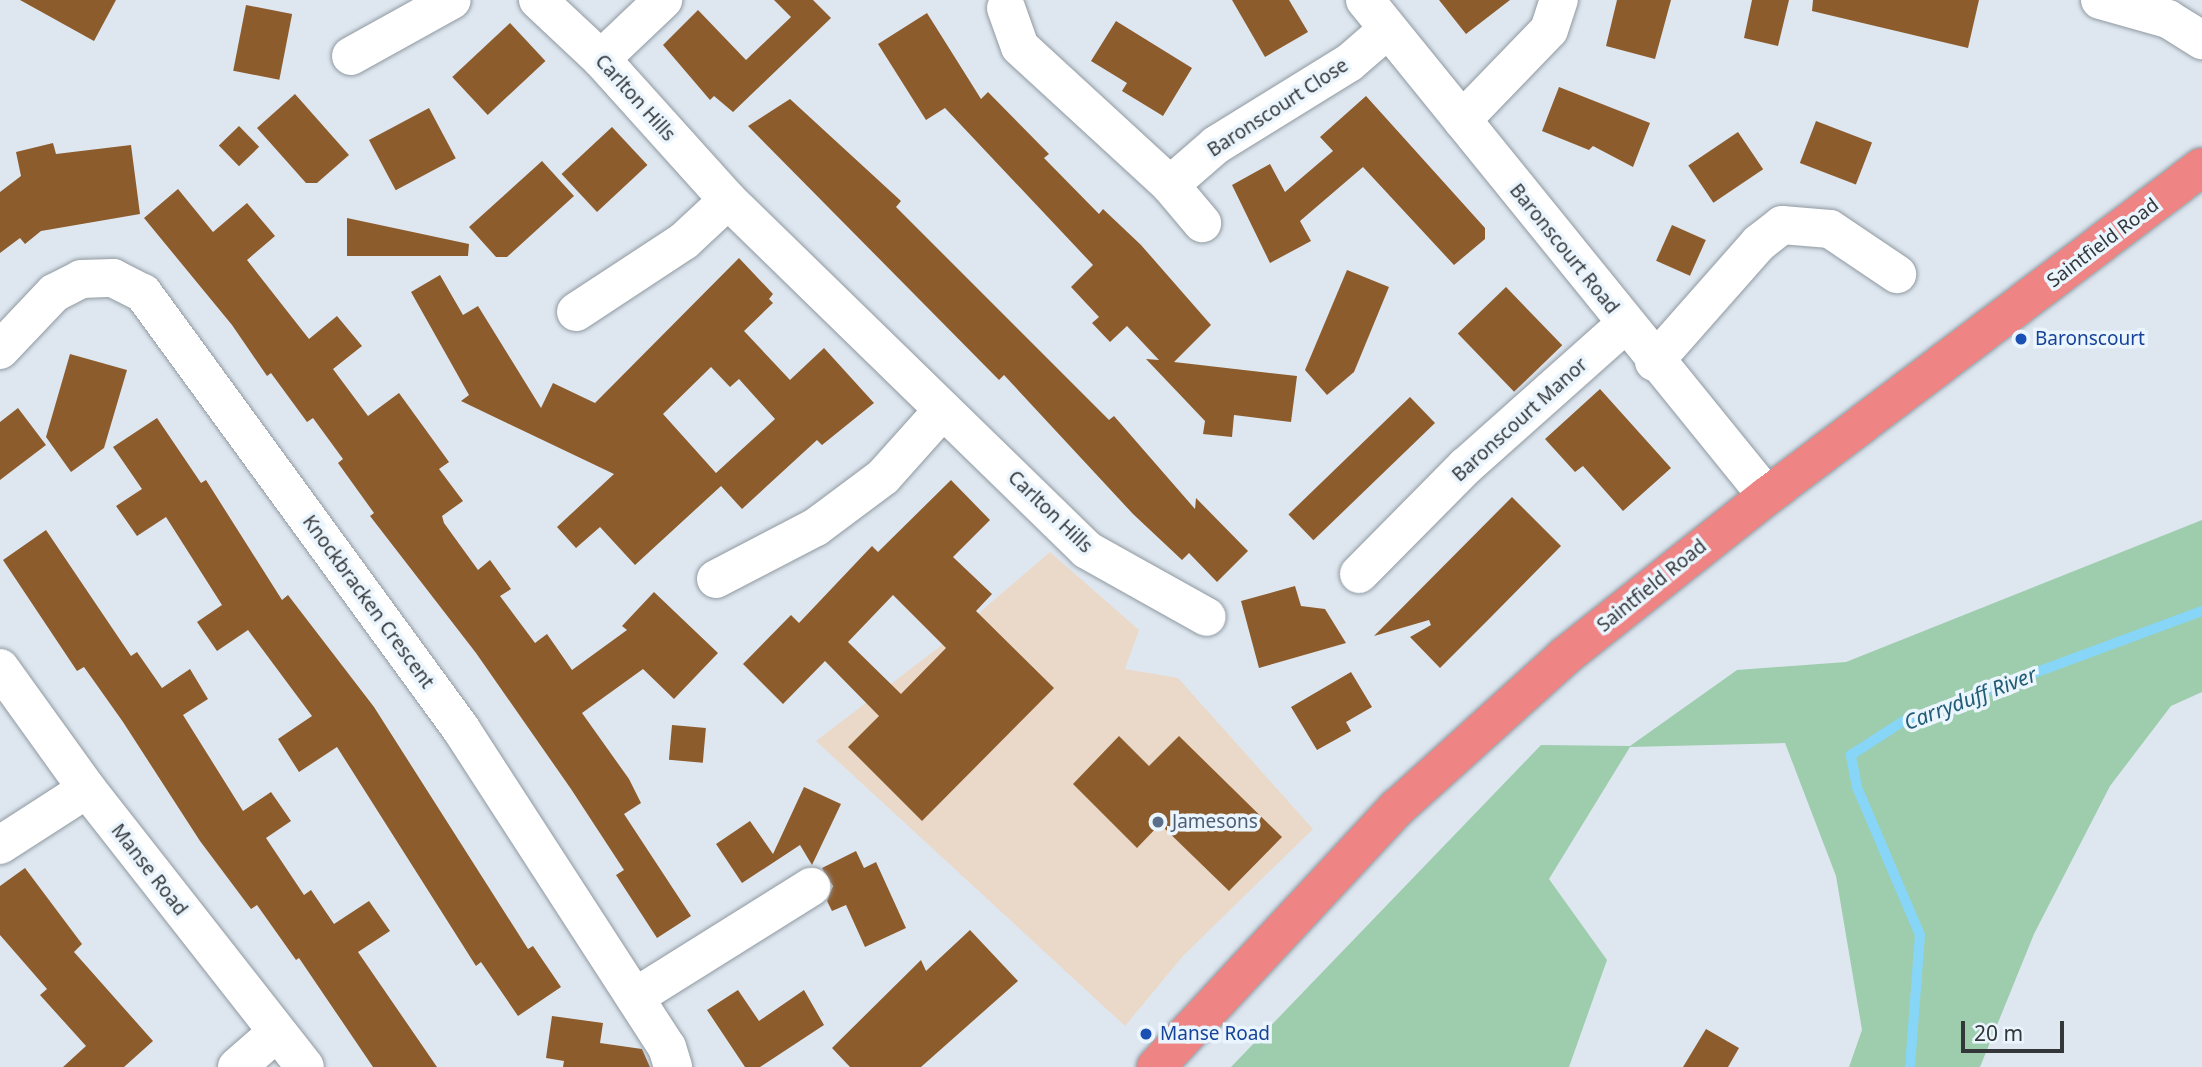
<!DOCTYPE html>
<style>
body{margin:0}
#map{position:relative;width:2202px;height:1067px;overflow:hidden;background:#dee7f0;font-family:"Noto Sans",sans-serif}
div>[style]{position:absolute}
.commercial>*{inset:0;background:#ead9c8}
.green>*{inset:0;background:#9ecdae}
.stream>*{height:10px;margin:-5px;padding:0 5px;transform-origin:5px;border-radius:5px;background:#87d5f7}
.building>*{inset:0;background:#8d5c2d;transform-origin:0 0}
.roads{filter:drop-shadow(0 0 2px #9099a0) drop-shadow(0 0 2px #9099a0)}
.minor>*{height:38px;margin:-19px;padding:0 19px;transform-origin:19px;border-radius:19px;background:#fff}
.highway>*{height:38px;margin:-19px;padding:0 19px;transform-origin:19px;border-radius:19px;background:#ee8484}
.dots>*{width:19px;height:19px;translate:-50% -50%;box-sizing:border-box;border:4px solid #ebf5fd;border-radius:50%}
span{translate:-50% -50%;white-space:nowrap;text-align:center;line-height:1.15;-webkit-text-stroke:7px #ebf5fd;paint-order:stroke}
.street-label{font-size:19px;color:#33373a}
.transit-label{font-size:19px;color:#164399}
.left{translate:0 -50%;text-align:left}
.service-label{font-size:19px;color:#4e5e75}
.water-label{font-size:21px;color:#215d75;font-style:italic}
.scale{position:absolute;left:1961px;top:1021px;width:103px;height:32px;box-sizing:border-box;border:4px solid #33373a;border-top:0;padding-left:9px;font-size:21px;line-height:24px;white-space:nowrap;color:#33373a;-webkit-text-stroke:5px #ebf5fd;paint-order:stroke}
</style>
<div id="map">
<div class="commercial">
<i style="clip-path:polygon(1050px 552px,1139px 630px,1125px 669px,1178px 678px,1313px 829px,1183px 956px,1125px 1026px,816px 741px,938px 648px)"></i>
</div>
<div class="green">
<i style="clip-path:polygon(2202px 520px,2202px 692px,2171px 706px,2110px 786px,2034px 934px,1980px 1067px,1849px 1067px,1862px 1030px,1836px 876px,1785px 743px,1630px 747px,1549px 879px,1607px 960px,1569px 1067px,1231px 1067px,1541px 745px,1630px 746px,1737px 670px,1846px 662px)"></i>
</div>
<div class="stream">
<i style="left:1910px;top:1067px;width:132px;rotate:-85.7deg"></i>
<i style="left:1920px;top:935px;width:161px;rotate:-113.1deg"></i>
<i style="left:1857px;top:787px;width:33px;rotate:-101deg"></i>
<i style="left:1851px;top:755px;width:61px;rotate:-32.9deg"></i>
<i style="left:1902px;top:722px;width:320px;rotate:-20.3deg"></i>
</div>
<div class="building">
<i style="clip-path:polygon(20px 0,116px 0,94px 41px)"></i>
<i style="clip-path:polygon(774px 0,813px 0,831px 18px,733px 112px,714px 96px,710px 100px,663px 45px,698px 10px,746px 60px,791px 17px)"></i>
<i style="clip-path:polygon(1232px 0,1289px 0,1308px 32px,1265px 57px)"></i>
<i style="clip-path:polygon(1439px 0,1510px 0,1466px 34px)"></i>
<i style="clip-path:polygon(1617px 0,1671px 0,1655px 59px,1606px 46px)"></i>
<i style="clip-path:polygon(1752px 0,1789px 0,1778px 46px,1744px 38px)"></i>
<i style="clip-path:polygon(1813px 0,1979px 0,1968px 48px,1812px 11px)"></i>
<i style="left:246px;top:5px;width:47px;height:67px;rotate:11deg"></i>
<i style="clip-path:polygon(927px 13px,981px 99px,988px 92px,1049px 154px,1044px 158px,1099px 214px,1103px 209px,1141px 245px,1211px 325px,1174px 362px,1297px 376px,1291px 422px,1234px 415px,1232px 437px,1203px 434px,1205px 421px,1146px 359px,1159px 360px,1127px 326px,1110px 342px,1092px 323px,1099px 317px,1071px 287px,1093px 265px,945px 108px,926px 120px,878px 44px)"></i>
<i style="clip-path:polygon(1116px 21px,1192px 68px,1163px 116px,1122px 91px,1127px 83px,1091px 61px)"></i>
<i style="left:510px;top:23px;width:52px;height:79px;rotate:47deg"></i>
<i style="clip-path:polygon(1559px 87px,1650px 123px,1633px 167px,1593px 146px,1589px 150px,1542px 131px)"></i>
<i style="clip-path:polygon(295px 94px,349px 155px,317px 183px,306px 183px,257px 128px)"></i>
<i style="clip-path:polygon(1366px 96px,1485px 228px,1485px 239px,1454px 265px,1363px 167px,1300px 221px,1311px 241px,1270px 263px,1232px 185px,1270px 164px,1285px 192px,1333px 151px,1320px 137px)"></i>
<i style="clip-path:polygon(790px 99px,901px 201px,896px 207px,1109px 420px,1114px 416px,1195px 509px,1196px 498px,1248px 551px,1217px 582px,1189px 553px,1182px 560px,1133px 514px,1004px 375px,999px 380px,748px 126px)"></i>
<i style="left:429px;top:108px;width:57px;height:68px;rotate:62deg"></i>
<i style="left:1816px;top:121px;width:60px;height:45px;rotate:21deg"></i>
<i style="left:239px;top:126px;width:29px;height:28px;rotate:46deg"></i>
<i style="left:612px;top:127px;width:52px;height:69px;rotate:47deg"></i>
<i style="left:1738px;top:132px;width:45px;height:60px;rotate:56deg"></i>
<i style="clip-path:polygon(53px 143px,56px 154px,131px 145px,140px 214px,41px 231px,25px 244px,20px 238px,0 253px,0 192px,21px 176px,16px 152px)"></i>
<i style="clip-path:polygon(542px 161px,574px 196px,507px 257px,496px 257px,469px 227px)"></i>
<i style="clip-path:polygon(178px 189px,213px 232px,247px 203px,275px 236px,247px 260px,309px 339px,337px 316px,362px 346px,333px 369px,368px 416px,399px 393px,449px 462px,439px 469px,463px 501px,442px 516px,444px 523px,478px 570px,490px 560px,511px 589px,500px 596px,535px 643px,547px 634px,572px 670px,627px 630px,622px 626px,654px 592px,718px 653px,674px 699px,643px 669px,582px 713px,629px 779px,641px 803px,624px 814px,691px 916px,657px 938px,616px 875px,624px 870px,571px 789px,476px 653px,370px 516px,374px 513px,338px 463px,343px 459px,313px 418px,307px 422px,271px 373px,267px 376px,232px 325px,144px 218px)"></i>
<i style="clip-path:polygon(347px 218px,469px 244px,468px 256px,347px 256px)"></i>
<i style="left:1672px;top:225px;width:37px;height:39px;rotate:24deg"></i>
<i style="clip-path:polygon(evenodd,739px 258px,773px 294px,769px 299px,773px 303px,744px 331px,790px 380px,824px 348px,874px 403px,822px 445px,817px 440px,742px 509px,721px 486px,635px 565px,600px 527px,576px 548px,557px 527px,614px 474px,461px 401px,469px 395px,411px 292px,440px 275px,463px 315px,478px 306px,541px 408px,553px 383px,595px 403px,739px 258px,711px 367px,730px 387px,739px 379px,775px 419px,716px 473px,663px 414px,711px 367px)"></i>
<i style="clip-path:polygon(1347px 270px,1389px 287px,1354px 372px,1327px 395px,1305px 370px)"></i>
<i style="left:1506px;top:287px;width:81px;height:67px;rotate:46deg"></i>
<i style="clip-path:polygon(70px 354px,127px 370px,104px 448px,71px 472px,46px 437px)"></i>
<i style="clip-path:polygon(1600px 389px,1671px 468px,1623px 511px,1583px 466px,1575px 472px,1545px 439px)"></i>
<i style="left:1410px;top:397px;width:36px;height:169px;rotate:46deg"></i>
<i style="clip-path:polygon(18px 408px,46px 445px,0 480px,0 422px)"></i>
<i style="clip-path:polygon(157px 418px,201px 483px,206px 480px,282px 600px,288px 595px,374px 707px,528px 949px,533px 946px,561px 987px,518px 1016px,481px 962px,476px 966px,337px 747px,299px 772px,278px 739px,312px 716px,248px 630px,217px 651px,197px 622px,222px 605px,166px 517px,137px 536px,116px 506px,142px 489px,113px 447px)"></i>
<i style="clip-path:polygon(evenodd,951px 480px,990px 520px,953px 557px,992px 594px,976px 611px,1054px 688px,922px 821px,848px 747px,879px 716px,825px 661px,783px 704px,743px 664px,791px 615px,799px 623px,872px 546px,878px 552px,951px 480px,893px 595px,946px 648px,901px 694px,848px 642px,893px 595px)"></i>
<i style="clip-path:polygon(1512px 497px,1561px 546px,1489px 619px,1440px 668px,1410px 637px,1431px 625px,1429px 620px,1374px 636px)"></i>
<i style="clip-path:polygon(46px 530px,131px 656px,137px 652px,162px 688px,190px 669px,208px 699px,183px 715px,243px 811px,271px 792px,291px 821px,266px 838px,304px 895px,311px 890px,334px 924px,369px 901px,390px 931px,358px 952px,437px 1067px,373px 1067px,299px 958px,296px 960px,257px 905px,251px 909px,200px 841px,123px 722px,84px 667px,77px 671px,3px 560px)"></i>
<i style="clip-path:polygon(1295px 586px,1301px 606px,1325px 609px,1346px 643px,1259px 668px,1241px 601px)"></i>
<i style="clip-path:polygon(1351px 672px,1372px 707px,1346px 722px,1351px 731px,1317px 750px,1291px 707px)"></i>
<i style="left:672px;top:725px;width:34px;height:35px;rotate:5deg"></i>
<i style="clip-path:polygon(1119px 736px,1149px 766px,1179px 736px,1282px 837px,1229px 891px,1160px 824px,1137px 848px,1073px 784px)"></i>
<i style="clip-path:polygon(804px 787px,841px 804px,812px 865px,800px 845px,742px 883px,716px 844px,750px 821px,773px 854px)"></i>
<i style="clip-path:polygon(856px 851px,864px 868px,876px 862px,906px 928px,865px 947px,846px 905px,832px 911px,827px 901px,833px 886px,822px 868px)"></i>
<i style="clip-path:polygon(25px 868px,82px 944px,74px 952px,153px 1041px,124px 1067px,63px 1067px,86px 1046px,40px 995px,47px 989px,0 935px,0 886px)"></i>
<i style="clip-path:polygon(970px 930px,1018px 981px,921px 1067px,850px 1067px,832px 1048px,921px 960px,926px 971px)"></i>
<i style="clip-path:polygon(738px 990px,759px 1021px,804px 990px,824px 1025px,760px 1067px,745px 1067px,707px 1010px)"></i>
<i style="clip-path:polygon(552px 1016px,603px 1023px,600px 1043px,642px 1049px,650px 1067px,563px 1067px,564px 1061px,546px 1058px)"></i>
<i style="clip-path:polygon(1706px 1029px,1739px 1048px,1728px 1067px,1683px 1067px)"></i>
</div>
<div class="roads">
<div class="minor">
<i style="left:538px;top:0;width:86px;rotate:43.1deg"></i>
<i style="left:601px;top:59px;width:190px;rotate:48deg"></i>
<i style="left:728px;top:200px;width:501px;rotate:44.27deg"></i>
<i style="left:1087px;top:550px;width:137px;rotate:29.2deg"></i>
<i style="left:1365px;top:0;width:638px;rotate:50.98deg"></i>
<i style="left:2100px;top:0;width:71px;rotate:15.6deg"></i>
<i style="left:2168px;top:19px;width:40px;rotate:32deg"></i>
<i style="left:1006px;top:8px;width:41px;rotate:70.3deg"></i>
<i style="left:1020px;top:47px;width:204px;rotate:42.6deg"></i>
<i style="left:1170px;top:185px;width:50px;rotate:49.9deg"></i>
<i style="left:351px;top:56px;width:115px;rotate:-29deg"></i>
<i style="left:601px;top:59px;width:86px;rotate:-43.6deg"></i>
<i style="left:1462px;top:120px;width:125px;rotate:-46deg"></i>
<i style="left:1549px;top:30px;width:32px;rotate:-72deg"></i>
<i style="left:1170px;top:185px;width:61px;rotate:-41deg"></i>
<i style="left:1216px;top:145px;width:156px;rotate:-31.7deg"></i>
<i style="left:1349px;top:63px;width:49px;rotate:-40.9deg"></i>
<i style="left:576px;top:312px;width:129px;rotate:-33.3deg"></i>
<i style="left:684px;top:241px;width:60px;rotate:-43deg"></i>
<i style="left:0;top:350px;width:79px;rotate:-46.5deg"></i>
<i style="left:54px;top:293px;width:30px;rotate:-27deg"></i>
<i style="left:81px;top:279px;width:32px;rotate:-2deg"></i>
<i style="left:113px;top:278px;width:34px;rotate:27deg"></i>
<i style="left:143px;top:293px;width:540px;rotate:53.89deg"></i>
<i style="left:461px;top:729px;width:379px;rotate:57.1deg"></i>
<i style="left:667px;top:1047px;width:21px;rotate:73deg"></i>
<i style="left:1654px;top:362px;width:159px;rotate:-48.6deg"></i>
<i style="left:1759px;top:243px;width:29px;rotate:-38deg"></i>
<i style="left:1782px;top:225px;width:48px;rotate:4.8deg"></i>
<i style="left:1830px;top:229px;width:81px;rotate:33.9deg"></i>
<i style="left:1359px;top:574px;width:152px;rotate:-45.3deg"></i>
<i style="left:1466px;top:466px;width:212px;rotate:-41.7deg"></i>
<i style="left:716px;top:579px;width:113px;rotate:-27.5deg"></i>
<i style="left:816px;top:527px;width:84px;rotate:-36.7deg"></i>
<i style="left:883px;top:477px;width:90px;rotate:-48.2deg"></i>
<i style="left:0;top:668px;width:149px;rotate:54.3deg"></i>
<i style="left:87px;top:789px;width:353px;rotate:51.9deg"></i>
<i style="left:0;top:845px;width:103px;rotate:-32.8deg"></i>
<i style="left:635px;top:997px;width:208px;rotate:-32deg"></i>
<i style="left:237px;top:1067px;width:52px;rotate:-41.1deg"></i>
</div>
<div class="highway">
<i style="left:1156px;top:1067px;width:354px;rotate:-47.1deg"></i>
<i style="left:1397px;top:808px;width:227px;rotate:-42.1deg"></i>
<i style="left:1565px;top:656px;width:258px;rotate:-38.4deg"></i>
<i style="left:1767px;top:496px;width:545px;rotate:-37.1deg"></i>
</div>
</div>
<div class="dots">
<i style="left:2021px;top:339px;background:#1a4fb4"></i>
<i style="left:1158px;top:822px;background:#5c6f8a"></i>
<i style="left:1146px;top:1034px;background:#1a4fb4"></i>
</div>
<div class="street-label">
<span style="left:635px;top:98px;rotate:48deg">Carlton Hills</span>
<span style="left:1278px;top:108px;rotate:-33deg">Baronscourt Close</span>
<span style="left:2103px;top:243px;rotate:-37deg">Saintfield Road</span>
<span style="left:1564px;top:249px;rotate:51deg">Baronscourt Road</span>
<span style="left:1520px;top:420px;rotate:-42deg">Baronscourt Manor</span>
<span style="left:1050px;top:512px;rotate:44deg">Carlton Hills</span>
<span style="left:1652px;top:586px;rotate:-39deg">Saintfield Road</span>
<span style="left:368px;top:602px;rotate:54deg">Knockbracken Crescent</span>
<span style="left:149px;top:870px;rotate:52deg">Manse Road</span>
</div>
<div class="transit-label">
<span class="left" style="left:2035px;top:339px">Baronscourt</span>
<span class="left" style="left:1160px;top:1034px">Manse Road</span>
</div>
<div class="service-label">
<span class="left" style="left:1172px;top:822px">Jamesons</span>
</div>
<div class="water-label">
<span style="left:1970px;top:698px;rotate:-21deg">Carryduff River</span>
</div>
<div class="scale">20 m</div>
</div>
